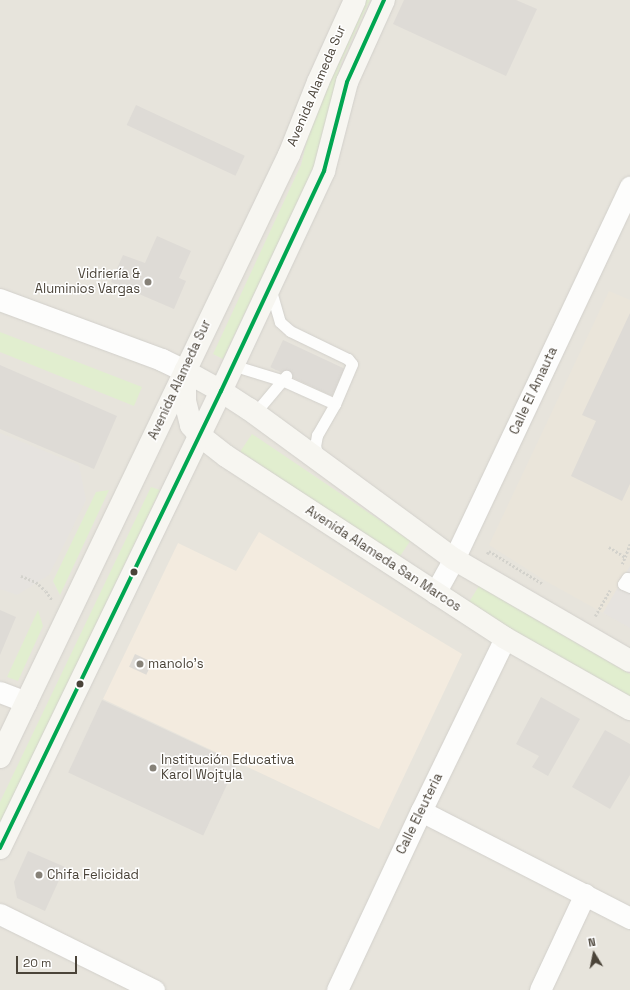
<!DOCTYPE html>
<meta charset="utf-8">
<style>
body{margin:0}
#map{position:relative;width:630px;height:990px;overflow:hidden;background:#f4f2ee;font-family:"Space Grotesk",sans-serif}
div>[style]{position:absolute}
.residential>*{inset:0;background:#e7e4dc;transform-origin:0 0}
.commercial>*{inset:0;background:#f3ebdf}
.education>*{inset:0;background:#eae5da}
.green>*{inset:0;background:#e1eecf;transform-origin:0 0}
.parking>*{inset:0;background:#e6e3df}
.building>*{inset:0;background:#dedbd6;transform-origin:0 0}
.path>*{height:2.5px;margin-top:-1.25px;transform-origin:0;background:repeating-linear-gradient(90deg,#d3d2cc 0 2px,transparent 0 4px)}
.roads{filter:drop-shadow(0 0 1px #d2d0cb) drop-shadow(0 0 1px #d2d0cb)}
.service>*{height:11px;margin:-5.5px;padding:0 5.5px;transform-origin:5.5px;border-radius:5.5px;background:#fdfdfc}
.minor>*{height:21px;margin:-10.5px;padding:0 10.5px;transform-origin:10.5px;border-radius:10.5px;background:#fdfdfc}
.tertiary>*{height:22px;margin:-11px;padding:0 11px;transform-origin:11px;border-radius:11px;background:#fdfdfc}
.secondary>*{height:22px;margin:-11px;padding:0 11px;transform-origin:11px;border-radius:11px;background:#f7f6f1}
.bus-1>*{height:4px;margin:-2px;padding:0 2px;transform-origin:2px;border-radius:2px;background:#00a651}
.dots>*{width:11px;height:11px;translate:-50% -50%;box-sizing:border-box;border:2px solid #fff;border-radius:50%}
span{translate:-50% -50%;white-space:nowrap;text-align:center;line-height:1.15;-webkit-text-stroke:3px #fff;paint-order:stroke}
.street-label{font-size:13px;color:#4b4439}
.poi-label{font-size:13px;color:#4b4439}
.right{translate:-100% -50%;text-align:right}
.left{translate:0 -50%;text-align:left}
.north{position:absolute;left:574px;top:934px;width:40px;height:40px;-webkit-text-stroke:3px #fff;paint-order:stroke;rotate:350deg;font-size:11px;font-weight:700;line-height:16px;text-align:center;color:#4b4439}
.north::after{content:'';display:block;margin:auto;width:14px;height:18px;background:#4b4439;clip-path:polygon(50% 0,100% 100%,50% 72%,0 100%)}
.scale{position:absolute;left:16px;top:956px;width:61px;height:18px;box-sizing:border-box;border:2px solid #4b4439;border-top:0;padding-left:5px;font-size:12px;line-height:14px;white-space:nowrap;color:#4b4439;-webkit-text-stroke:3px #fff;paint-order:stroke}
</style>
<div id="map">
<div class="residential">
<i style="left:0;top:0;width:630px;height:990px"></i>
</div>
<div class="commercial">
<i style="clip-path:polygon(259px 532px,462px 654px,379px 829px,103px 699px,178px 543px,236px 571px)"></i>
</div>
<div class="education">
<i style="clip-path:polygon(609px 291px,630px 300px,630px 628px,544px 580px,489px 545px)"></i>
</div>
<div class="green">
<i style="clip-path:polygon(358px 0,370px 0,341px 63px,314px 168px,223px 359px,213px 354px,301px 165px,322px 77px)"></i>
<i style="clip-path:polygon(0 332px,142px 387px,134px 406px,0 352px)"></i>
<i style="left:252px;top:434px;width:191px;height:21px;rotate:34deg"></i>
<i style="clip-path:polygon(151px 487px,160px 490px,0 826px,0 802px)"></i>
<i style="clip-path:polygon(109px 490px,60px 595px,53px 581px,96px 492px)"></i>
<i style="clip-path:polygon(479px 586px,630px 674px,630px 697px,511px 630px,469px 602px)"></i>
<i style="clip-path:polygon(38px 610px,43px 626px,18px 681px,7px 677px)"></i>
</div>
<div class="parking">
<i style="clip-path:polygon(0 433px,79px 465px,86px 500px,49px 575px,17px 595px,0 589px)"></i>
<i style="clip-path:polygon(630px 566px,630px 628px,603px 613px)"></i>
</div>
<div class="building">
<i style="clip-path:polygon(404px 0,516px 0,537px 9px,506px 76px,393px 24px)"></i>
<i style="left:136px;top:105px;width:120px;height:22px;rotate:25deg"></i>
<i style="clip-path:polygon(157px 236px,191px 251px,179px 278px,186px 281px,174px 309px,111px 282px,123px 255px,145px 263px)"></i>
<i style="clip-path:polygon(630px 313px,630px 484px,622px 501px,571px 476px,596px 421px,582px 415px)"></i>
<i style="left:283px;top:340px;width:68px;height:30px;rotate:25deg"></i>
<i style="clip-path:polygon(0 365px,117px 416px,94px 469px,0 429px)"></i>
<i style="clip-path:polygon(0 610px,16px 617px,0 655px)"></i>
<i style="left:135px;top:654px;width:19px;height:14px;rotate:25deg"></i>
<i style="clip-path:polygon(541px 697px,580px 719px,548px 776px,532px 767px,539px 756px,516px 744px)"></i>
<i style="left:102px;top:700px;width:149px;height:80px;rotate:25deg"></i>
<i style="clip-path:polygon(605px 730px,630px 744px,630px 775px,610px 809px,572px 787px)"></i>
<i style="clip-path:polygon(28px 851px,65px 867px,45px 911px,17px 898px,14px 882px)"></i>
</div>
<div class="path">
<i style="left:609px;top:547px;width:19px;rotate:32deg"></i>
<i style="left:625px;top:557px;width:14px;rotate:-69deg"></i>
<i style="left:487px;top:554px;width:4px;rotate:-56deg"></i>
<i style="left:489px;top:551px;width:63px;rotate:31.4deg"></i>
<i style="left:622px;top:564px;width:8px;rotate:-67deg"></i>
<i style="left:21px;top:576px;width:16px;rotate:22deg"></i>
<i style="left:36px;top:582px;width:13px;rotate:42deg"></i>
<i style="left:46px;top:591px;width:11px;rotate:56deg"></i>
<i style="left:595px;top:616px;width:30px;rotate:-60deg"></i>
</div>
<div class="roads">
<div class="service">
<i style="left:271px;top:291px;width:32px;rotate:74deg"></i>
<i style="left:280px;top:322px;width:13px;rotate:42deg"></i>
<i style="left:290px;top:331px;width:64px;rotate:25.8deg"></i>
<i style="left:348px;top:359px;width:6px;rotate:51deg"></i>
<i style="left:352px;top:364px;width:43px;rotate:113deg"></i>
<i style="left:335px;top:404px;width:36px;rotate:120deg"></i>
<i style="left:317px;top:435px;width:11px;rotate:100deg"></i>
<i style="left:315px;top:446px;width:14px;rotate:73deg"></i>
<i style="left:232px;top:365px;width:54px;rotate:17.1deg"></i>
<i style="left:284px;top:381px;width:56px;rotate:24.3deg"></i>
<i style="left:254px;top:414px;width:50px;rotate:-49.9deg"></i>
<i style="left:630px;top:579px;width:3px;rotate:-162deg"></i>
<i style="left:627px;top:578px;width:7px;rotate:124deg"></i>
<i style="left:623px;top:584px;width:8px;rotate:23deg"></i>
</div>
<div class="minor">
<i style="left:435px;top:593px;width:39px;rotate:-61deg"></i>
<i style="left:454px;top:559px;width:412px;rotate:-64.7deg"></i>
<i style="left:0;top:692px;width:28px;rotate:21deg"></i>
<i style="left:421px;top:811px;width:235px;rotate:27.1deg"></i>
<i style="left:0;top:914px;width:172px;rotate:26.3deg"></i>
<i style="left:337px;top:990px;width:198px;rotate:-64.9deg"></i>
<i style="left:421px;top:811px;width:192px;rotate:-64.1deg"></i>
<i style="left:540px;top:990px;width:106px;rotate:-64.9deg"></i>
</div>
<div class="tertiary">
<i style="left:0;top:300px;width:173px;rotate:20.3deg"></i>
<i style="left:162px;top:360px;width:25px;rotate:26deg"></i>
</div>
<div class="secondary">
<i style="left:185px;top:371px;width:41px;rotate:29.1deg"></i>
<i style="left:221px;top:391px;width:33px;rotate:33deg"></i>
<i style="left:249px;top:409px;width:254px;rotate:36.2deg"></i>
<i style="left:454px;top:559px;width:203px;rotate:30.1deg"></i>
<i style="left:185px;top:374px;width:27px;rotate:90deg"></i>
<i style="left:185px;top:401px;width:25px;rotate:76deg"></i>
<i style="left:191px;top:425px;width:13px;rotate:51deg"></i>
<i style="left:199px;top:435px;width:34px;rotate:38deg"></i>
<i style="left:226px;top:456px;width:333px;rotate:33.1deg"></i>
<i style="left:505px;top:638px;width:144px;rotate:29.6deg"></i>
<i style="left:0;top:757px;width:668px;rotate:-64.36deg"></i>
<i style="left:289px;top:155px;width:79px;rotate:-68.3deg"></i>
<i style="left:318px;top:82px;width:90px;rotate:-65.7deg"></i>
<i style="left:0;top:848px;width:508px;rotate:-64.19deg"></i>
<i style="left:221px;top:391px;width:243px;rotate:-64.9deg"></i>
<i style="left:324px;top:171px;width:92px;rotate:-75.5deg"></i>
<i style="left:347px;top:82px;width:90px;rotate:-65.7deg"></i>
</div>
</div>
<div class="bus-1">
<i style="left:0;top:848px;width:508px;rotate:-64.19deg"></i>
<i style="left:221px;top:391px;width:243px;rotate:-64.9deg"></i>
<i style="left:324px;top:171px;width:92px;rotate:-75.5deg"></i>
<i style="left:347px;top:82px;width:90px;rotate:-65.7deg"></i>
</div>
<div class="dots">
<i style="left:148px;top:282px;background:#868178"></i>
<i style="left:134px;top:572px;background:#4b4439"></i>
<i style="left:140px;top:664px;background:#868178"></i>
<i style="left:80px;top:684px;background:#4b4439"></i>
<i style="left:153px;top:768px;background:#868178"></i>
<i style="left:39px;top:875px;background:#868178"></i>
</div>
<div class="street-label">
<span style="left:317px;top:86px;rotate:-67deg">Avenida Alameda Sur</span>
<span style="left:180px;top:380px;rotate:-65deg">Avenida Alameda Sur</span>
<span style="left:534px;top:391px;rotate:-65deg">Calle El Amauta</span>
<span style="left:383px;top:559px;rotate:33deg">Avenida Alameda San Marcos</span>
<span style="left:420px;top:814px;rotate:-64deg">Calle Eleuteria</span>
</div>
<div class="poi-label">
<span class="right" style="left:140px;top:282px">Vidriería &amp;<br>Aluminios Vargas</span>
<span class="left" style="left:148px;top:664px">manolo's</span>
<span class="left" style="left:161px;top:768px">Institución Educativa<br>Karol Wojtyla</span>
<span class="left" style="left:47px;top:875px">Chifa Felicidad</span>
</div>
<div class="north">N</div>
<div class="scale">20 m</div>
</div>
